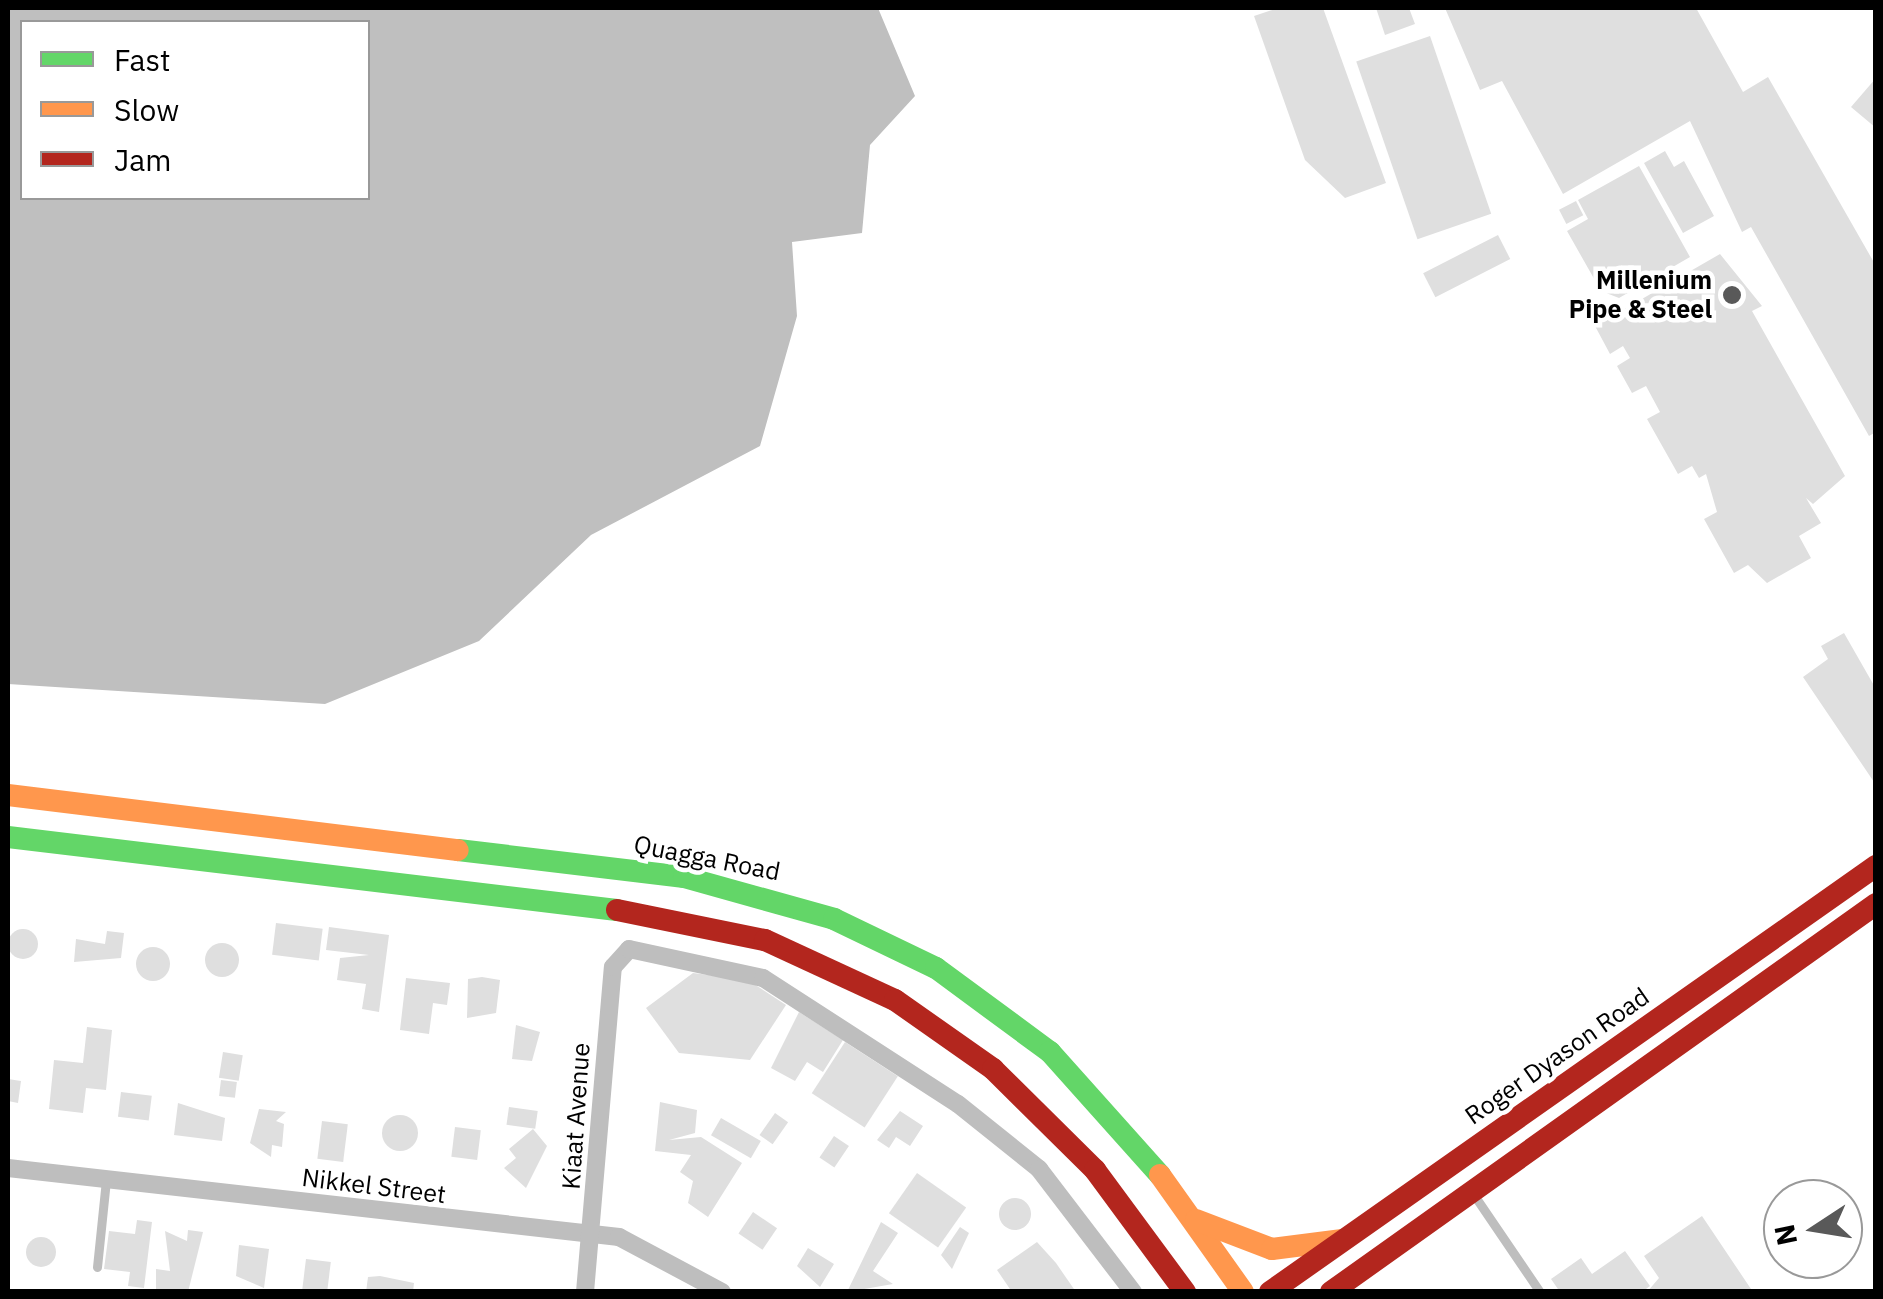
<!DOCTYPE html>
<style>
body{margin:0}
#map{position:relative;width:1883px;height:1299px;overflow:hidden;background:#fff;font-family:"IBM Plex Sans",sans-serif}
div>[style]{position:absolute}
.water>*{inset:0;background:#bfbfbf}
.building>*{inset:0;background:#dfdfdf;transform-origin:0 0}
.round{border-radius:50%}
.lane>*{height:9px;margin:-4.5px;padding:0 4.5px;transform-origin:4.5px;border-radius:4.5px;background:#bebebe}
.street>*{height:18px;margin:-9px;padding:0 9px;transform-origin:9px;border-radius:9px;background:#bebebe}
.fast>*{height:22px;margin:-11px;padding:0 11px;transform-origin:11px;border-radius:11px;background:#63d668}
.slow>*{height:22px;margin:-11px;padding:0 11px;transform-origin:11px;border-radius:11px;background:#ff974d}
.jam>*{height:22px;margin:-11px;padding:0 11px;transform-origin:11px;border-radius:11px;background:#b3261e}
.dots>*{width:28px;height:28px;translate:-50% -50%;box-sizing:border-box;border:5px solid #fff;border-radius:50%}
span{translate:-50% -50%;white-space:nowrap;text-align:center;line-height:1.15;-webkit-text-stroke:9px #fff;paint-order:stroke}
.poi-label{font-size:25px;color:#000;font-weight:700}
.right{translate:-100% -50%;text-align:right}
.street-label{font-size:25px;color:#000}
.frame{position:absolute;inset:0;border:10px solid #000;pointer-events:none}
.legend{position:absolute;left:20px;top:20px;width:350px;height:180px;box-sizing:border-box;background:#fff;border:2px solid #999;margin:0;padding:12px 18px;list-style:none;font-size:30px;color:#000}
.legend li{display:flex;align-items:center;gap:20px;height:50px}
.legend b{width:50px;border:2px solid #999}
.north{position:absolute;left:1763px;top:1179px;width:100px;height:100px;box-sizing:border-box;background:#fff;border:2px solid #999;border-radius:50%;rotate:258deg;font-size:28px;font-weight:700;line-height:40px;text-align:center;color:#000}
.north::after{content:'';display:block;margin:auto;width:35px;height:45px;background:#595959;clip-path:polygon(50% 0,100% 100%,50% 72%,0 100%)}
</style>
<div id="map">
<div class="water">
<i style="clip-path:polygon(evenodd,8px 8px,878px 8px,915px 96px,870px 145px,862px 233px,792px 242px,797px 316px,760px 446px,591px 535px,479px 641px,325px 704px,8px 684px,8px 8px,22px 22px,368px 22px,368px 198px,22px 198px,22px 22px)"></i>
</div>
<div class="building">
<i style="clip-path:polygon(1278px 8px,1323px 8px,1386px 183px,1345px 198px,1305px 160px,1254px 16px)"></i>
<i style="clip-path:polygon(1376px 8px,1409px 8px,1415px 24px,1385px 35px)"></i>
<i style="clip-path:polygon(1445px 8px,1696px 8px,1743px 92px,1768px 77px,1876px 266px,1876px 432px,1869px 436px,1751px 227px,1742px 232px,1690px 121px,1563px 194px,1502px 81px,1480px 90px)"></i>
<i style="left:1430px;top:36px;width:188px;height:78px;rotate:71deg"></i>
<i style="clip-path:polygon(1876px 78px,1876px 128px,1851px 107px)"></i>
<i style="clip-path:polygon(1665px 151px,1674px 167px,1684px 161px,1714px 216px,1683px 233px,1644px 163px)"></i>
<i style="clip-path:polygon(1639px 166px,1690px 257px,1619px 298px,1601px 291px,1567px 231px,1588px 219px,1578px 200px)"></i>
<i style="left:1576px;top:201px;width:16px;height:19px;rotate:63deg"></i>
<i style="left:1498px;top:235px;width:27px;height:84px;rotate:63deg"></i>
<i style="clip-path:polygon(1720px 254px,1762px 306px,1752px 311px,1845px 476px,1813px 504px,1806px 498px,1821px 523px,1799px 536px,1811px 558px,1767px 583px,1748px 565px,1734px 573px,1704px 519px,1717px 512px,1706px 474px,1699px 478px,1692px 466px,1678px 474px,1647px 419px,1660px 412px,1646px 386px,1632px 393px,1617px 366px,1630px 358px,1623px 346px,1610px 354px,1595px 326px)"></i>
<i style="clip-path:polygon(1844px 633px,1876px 689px,1876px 785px,1803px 677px,1828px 659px,1821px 646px)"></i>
<i style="left:276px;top:923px;width:47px;height:32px;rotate:7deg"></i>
<i style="clip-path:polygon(329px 927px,389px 935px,379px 1012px,362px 1009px,366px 984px,337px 980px,340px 958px,369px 955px,326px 950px)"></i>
<i class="round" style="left:8px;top:929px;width:30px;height:30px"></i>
<i style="clip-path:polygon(107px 931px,124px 933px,121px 958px,74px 962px,76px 939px,105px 944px)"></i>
<i class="round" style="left:205px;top:943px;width:34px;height:34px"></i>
<i class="round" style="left:136px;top:947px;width:34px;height:34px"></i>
<i style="clip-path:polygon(693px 973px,748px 980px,786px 1005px,750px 1060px,679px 1053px,646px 1008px)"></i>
<i style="clip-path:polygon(482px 977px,500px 980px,496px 1013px,467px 1018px,468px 979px)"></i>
<i style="clip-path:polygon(406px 978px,450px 983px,447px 1005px,433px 1003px,429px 1034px,400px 1030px)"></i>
<i style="clip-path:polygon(799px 1012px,843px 1040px,823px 1072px,807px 1062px,795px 1081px,771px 1068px)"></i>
<i style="clip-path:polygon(516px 1025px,540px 1032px,532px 1061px,512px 1059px)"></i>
<i style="clip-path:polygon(87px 1027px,112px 1030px,106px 1090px,86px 1088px,83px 1113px,49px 1109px,54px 1060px,83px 1063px)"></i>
<i style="left:845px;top:1042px;width:63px;height:61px;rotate:33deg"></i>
<i style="left:223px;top:1052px;width:20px;height:26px;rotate:9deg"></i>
<i style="clip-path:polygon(8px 1079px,21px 1081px,18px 1103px,8px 1101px)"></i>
<i style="left:221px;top:1080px;width:16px;height:16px;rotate:7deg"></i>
<i style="left:121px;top:1092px;width:31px;height:25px;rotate:7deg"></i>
<i style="clip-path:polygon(660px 1102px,697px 1110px,695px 1133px,669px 1140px,701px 1137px,742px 1163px,708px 1217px,688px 1203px,693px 1181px,680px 1172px,691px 1155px,655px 1151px)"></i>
<i style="clip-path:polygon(178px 1103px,225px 1118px,222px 1141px,174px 1135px)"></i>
<i style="left:509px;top:1107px;width:29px;height:18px;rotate:8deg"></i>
<i style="clip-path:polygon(259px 1109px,286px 1112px,276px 1121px,284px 1124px,282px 1147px,272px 1145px,271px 1157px,250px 1143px)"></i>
<i style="clip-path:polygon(900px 1111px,923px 1126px,910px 1146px,896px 1137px,889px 1148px,877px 1140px)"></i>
<i style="left:775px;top:1113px;width:16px;height:27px;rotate:35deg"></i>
<i class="round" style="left:382px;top:1115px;width:36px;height:36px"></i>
<i style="left:721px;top:1118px;width:46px;height:20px;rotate:30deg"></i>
<i style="left:322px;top:1121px;width:26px;height:38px;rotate:7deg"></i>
<i style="left:455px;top:1127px;width:26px;height:30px;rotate:7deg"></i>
<i style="clip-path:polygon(533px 1129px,547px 1146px,526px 1188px,504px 1168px,516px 1158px,509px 1149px)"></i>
<i style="left:834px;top:1136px;width:18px;height:26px;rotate:34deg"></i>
<i style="left:917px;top:1173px;width:60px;height:49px;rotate:35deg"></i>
<i class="round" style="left:999px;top:1198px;width:32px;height:32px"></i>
<i style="left:753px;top:1212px;width:29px;height:26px;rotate:34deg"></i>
<i style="clip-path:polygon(1702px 1216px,1753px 1292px,1647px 1292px,1659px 1278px,1644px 1256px)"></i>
<i style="clip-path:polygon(137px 1220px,152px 1222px,144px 1288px,128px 1286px,130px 1272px,104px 1269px,109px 1231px,135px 1234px)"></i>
<i style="clip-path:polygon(881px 1222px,898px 1233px,873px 1271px,893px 1284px,847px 1292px)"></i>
<i style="clip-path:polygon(960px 1227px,969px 1233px,952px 1269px,941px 1255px)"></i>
<i style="clip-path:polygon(188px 1230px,203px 1232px,188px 1292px,156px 1292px,156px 1269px,170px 1271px,165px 1231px,187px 1241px)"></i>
<i class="round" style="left:26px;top:1237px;width:30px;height:30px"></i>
<i style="clip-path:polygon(1037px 1242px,1056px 1263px,1076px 1292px,1012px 1292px,997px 1270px)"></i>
<i style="clip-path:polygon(239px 1245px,269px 1249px,264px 1288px,236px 1276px)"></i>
<i style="clip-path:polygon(808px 1248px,834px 1264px,820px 1287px,797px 1266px)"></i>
<i style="clip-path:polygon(1625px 1251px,1650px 1286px,1642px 1292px,1560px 1292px,1551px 1279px,1581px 1258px,1592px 1274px)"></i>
<i style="left:306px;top:1259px;width:25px;height:33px;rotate:7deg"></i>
<i style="clip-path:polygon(380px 1276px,414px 1283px,413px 1292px,366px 1292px,368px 1277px)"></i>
</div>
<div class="lane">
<i style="left:1474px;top:1195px;width:117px;rotate:55.8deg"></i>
<i style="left:97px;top:1267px;width:87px;rotate:-84.1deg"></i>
</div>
<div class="street">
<i style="left:8px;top:1168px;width:615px;rotate:6.44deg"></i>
<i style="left:619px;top:1237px;width:117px;rotate:28.1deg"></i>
<i style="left:585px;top:1292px;width:326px;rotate:-85.1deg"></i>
<i style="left:613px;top:967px;width:24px;rotate:-48deg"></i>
<i style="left:629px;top:949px;width:137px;rotate:12.2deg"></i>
<i style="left:763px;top:978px;width:232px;rotate:32.9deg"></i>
<i style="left:958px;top:1104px;width:104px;rotate:38.7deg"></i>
<i style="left:1039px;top:1169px;width:155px;rotate:52.6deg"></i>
</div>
<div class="fast">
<i style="left:8px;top:837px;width:613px;rotate:6.84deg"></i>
<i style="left:458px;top:850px;width:228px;rotate:6.8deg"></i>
<i style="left:684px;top:877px;width:156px;rotate:15.6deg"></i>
<i style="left:834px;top:919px;width:113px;rotate:25.7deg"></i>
<i style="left:936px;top:968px;width:142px;rotate:36.4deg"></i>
<i style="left:1050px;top:1052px;width:165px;rotate:48.2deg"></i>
</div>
<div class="slow">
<i style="left:8px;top:795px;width:453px;rotate:7deg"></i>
<i style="left:1160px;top:1175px;width:143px;rotate:54.6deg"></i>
<i style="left:1196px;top:1220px;width:81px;rotate:20.9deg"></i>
<i style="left:1272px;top:1249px;width:71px;rotate:-7.3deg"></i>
</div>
<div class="jam">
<i style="left:617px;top:910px;width:151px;rotate:11.5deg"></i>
<i style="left:765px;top:940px;width:143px;rotate:24.8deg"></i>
<i style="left:895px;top:1000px;width:120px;rotate:35.1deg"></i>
<i style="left:993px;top:1069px;width:144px;rotate:44.7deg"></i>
<i style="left:1095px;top:1170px;width:152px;rotate:53.6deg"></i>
<i style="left:1270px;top:1292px;width:741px;rotate:-35.11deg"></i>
<i style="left:1331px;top:1292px;width:669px;rotate:-35.45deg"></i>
</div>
<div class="dots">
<i style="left:1732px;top:295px;background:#595959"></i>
</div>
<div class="poi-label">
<span class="right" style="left:1712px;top:295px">Millenium<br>Pipe &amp; Steel</span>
</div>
<div class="street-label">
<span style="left:707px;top:858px;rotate:11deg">Quagga Road</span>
<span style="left:1557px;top:1056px;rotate:-35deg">Roger Dyason Road</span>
<span style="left:576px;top:1116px;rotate:-86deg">Kiaat Avenue</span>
<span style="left:374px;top:1186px;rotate:7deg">Nikkel Street</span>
</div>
<div class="frame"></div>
<ul class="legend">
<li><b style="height:12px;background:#63d668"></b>Fast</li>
<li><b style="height:12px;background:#ff974d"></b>Slow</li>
<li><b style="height:12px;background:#b3261e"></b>Jam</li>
</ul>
<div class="north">N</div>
</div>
